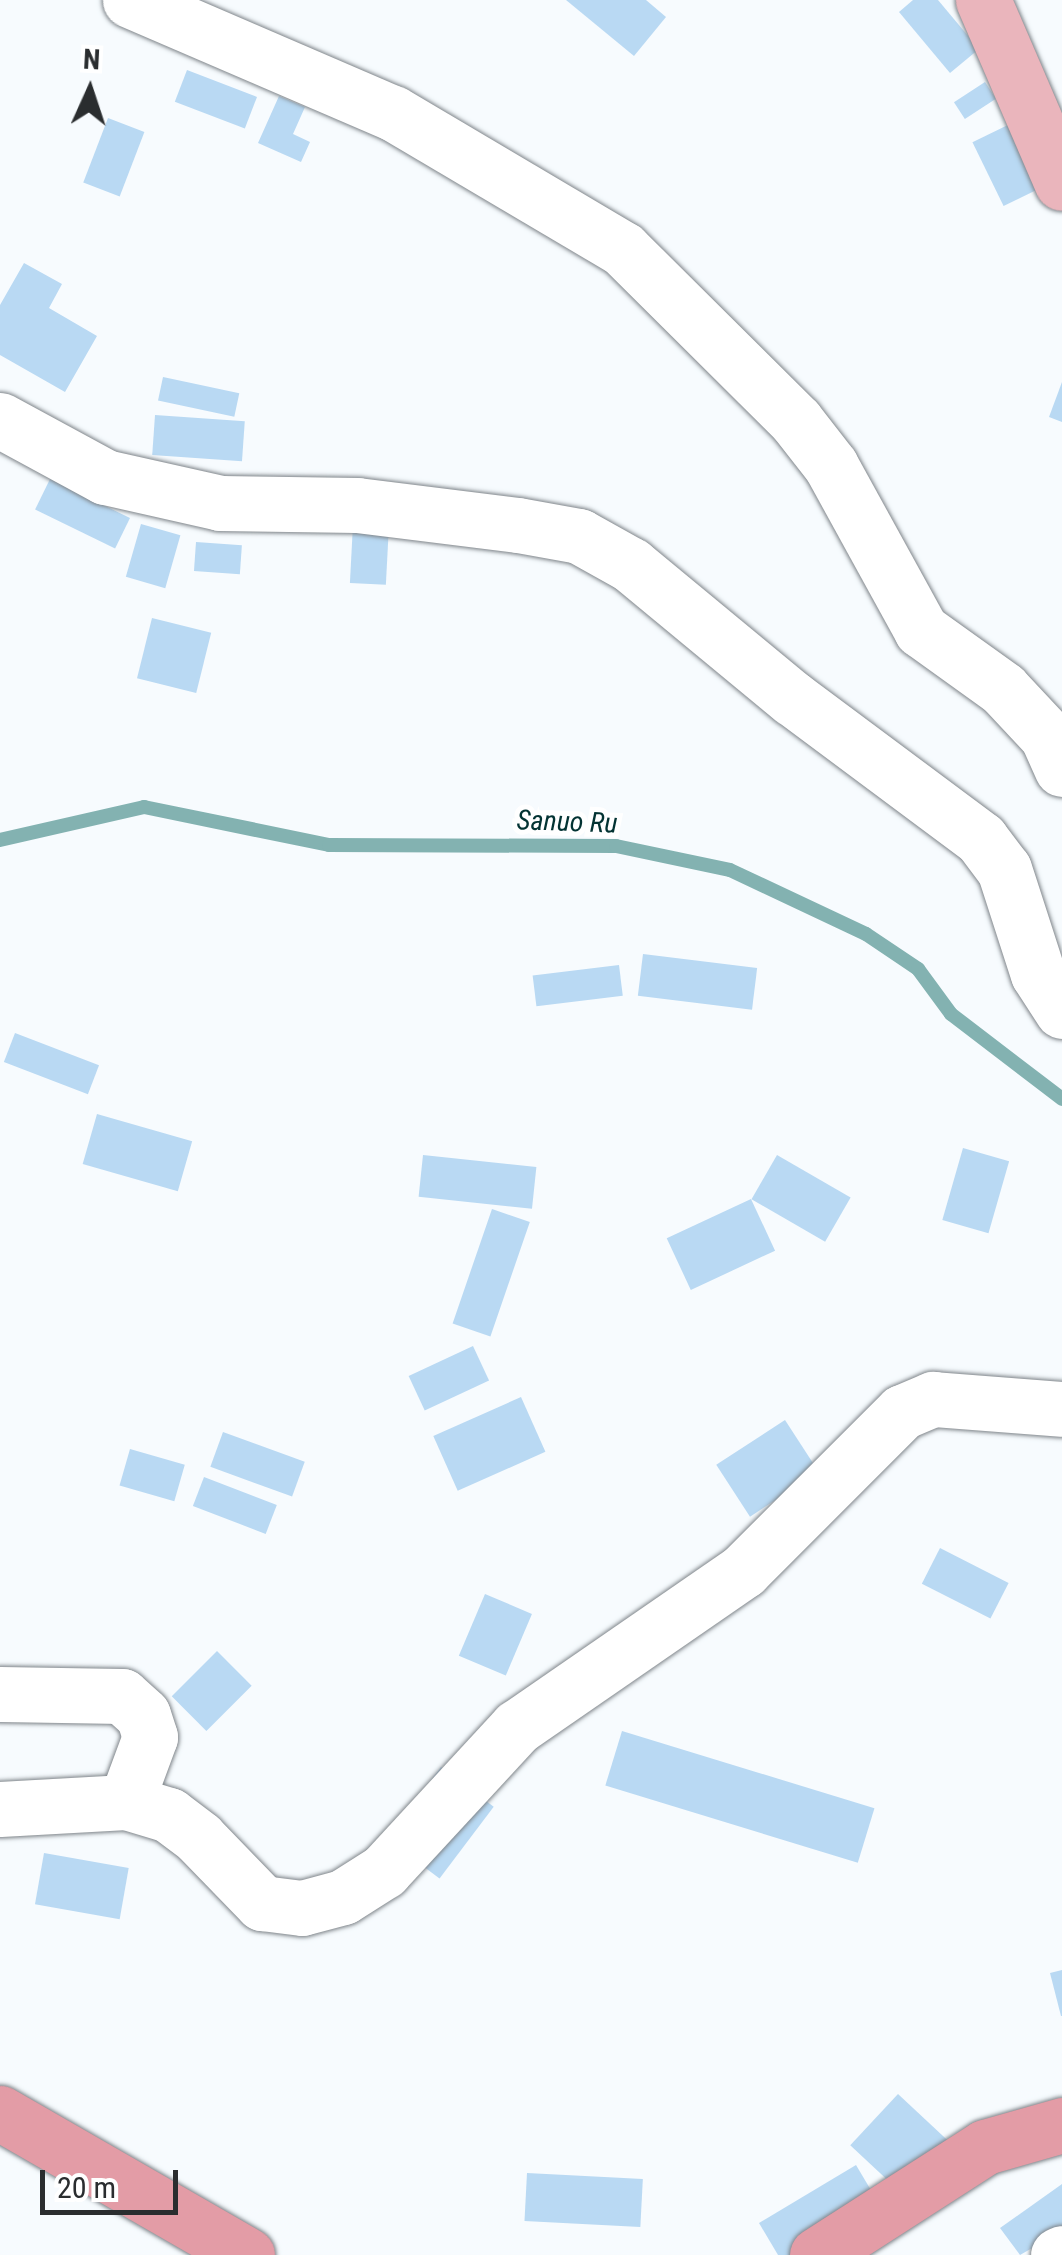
<!DOCTYPE html>
<style>
body{margin:0}
#map{position:relative;width:1062px;height:2255px;overflow:hidden;background:#f7fbfe;font-family:"Roboto Condensed",sans-serif}
div>[style]{position:absolute}
.stream>*{height:14px;margin:-7px;padding:0 7px;transform-origin:7px;border-radius:7px;background:#83b2b1}
.building>*{inset:0;background:#b9d9f3;transform-origin:0 0}
.roads{filter:drop-shadow(0 0 2px #7f858a) drop-shadow(0 0 2px #7f858a)}
.minor>*{height:55px;margin:-27.5px;padding:0 27.5px;transform-origin:27.5px;border-radius:27.5px;background:#fff}
.tertiary>*{height:55px;margin:-27.5px;padding:0 27.5px;transform-origin:27.5px;border-radius:27.5px;background:#fff}
.primary>*{height:55px;margin:-27.5px;padding:0 27.5px;transform-origin:27.5px;border-radius:27.5px;background:#eab5bc}
.trunk>*{height:55px;margin:-27.5px;padding:0 27.5px;transform-origin:27.5px;border-radius:27.5px;background:#e39ca6}
span{translate:-50% -50%;white-space:nowrap;text-align:center;line-height:1.15;-webkit-text-stroke:10px #fff;paint-order:stroke}
.water-label{font-size:28px;color:#033333;font-style:italic}
.north{position:absolute;left:40px;top:40px;width:100px;height:100px;-webkit-text-stroke:8px #fff;paint-order:stroke;rotate:3deg;font-size:28px;font-weight:700;line-height:40px;text-align:center;color:#2a2d2f}
.north::after{content:'';display:block;margin:auto;width:35px;height:45px;background:#2a2d2f;clip-path:polygon(50% 0,100% 100%,50% 72%,0 100%)}
.scale{position:absolute;left:40px;top:2170px;width:138px;height:45px;box-sizing:border-box;border:5px solid #2a2d2f;border-top:0;padding-left:12px;font-size:30px;line-height:35px;white-space:nowrap;color:#2a2d2f;-webkit-text-stroke:8px #fff;paint-order:stroke}
</style>
<div id="map">
<div class="stream">
<i style="left:0;top:840px;width:148px;rotate:-12.9deg"></i>
<i style="left:144px;top:807px;width:189px;rotate:11.6deg"></i>
<i style="left:329px;top:845px;width:287px;rotate:0.2deg"></i>
<i style="left:616px;top:846px;width:116px;rotate:11.9deg"></i>
<i style="left:730px;top:870px;width:150px;rotate:25.2deg"></i>
<i style="left:866px;top:934px;width:63px;rotate:33.9deg"></i>
<i style="left:918px;top:969px;width:56px;rotate:53.7deg"></i>
<i style="left:951px;top:1014px;width:140px;rotate:37.4deg"></i>
</div>
<div class="building">
<i style="clip-path:polygon(566px 0,646px 0,666px 17px,634px 56px)"></i>
<i style="clip-path:polygon(913px 0,938px 0,979px 49px,950px 73px,899px 12px)"></i>
<i style="left:187px;top:70px;width:75px;height:34px;rotate:21deg"></i>
<i style="left:985px;top:82px;width:20px;height:37px;rotate:57deg"></i>
<i style="clip-path:polygon(279px 96px,305px 107px,293px 134px,310px 142px,301px 162px,258px 143px)"></i>
<i style="left:108px;top:118px;width:39px;height:69px;rotate:21deg"></i>
<i style="left:1012px;top:123px;width:71px;height:44px;rotate:64deg"></i>
<i style="clip-path:polygon(24px 263px,62px 284px,49px 308px,97px 336px,65px 392px,0 355px,0 305px)"></i>
<i style="left:163px;top:377px;width:78px;height:24px;rotate:12deg"></i>
<i style="clip-path:polygon(1062px 382px,1062px 422px,1049px 417px)"></i>
<i style="left:155px;top:415px;width:90px;height:40px;rotate:4deg"></i>
<i style="left:50px;top:479px;width:89px;height:34px;rotate:26deg"></i>
<i style="left:141px;top:524px;width:41px;height:55px;rotate:16deg"></i>
<i style="left:353px;top:524px;width:36px;height:59px;rotate:3deg"></i>
<i style="left:196px;top:542px;width:46px;height:29px;rotate:4deg"></i>
<i style="left:152px;top:618px;width:61px;height:62px;rotate:14deg"></i>
<i style="left:643px;top:954px;width:115px;height:42px;rotate:7deg"></i>
<i style="left:619px;top:965px;width:31px;height:87px;rotate:83deg"></i>
<i style="left:15px;top:1033px;width:90px;height:31px;rotate:21deg"></i>
<i style="left:97px;top:1114px;width:99px;height:52px;rotate:16deg"></i>
<i style="left:963px;top:1148px;width:48px;height:75px;rotate:16deg"></i>
<i style="left:423px;top:1155px;width:114px;height:42px;rotate:6deg"></i>
<i style="left:777px;top:1155px;width:85px;height:51px;rotate:30deg"></i>
<i style="left:751px;top:1199px;width:57px;height:93px;rotate:65deg"></i>
<i style="left:492px;top:1209px;width:40px;height:121px;rotate:19deg"></i>
<i style="left:473px;top:1346px;width:38px;height:71px;rotate:65deg"></i>
<i style="left:521px;top:1397px;width:60px;height:96px;rotate:66deg"></i>
<i style="left:785px;top:1420px;width:62px;height:82px;rotate:57deg"></i>
<i style="left:223px;top:1432px;width:87px;height:37px;rotate:20deg"></i>
<i style="left:130px;top:1449px;width:57px;height:38px;rotate:16deg"></i>
<i style="left:204px;top:1477px;width:78px;height:31px;rotate:21deg"></i>
<i style="left:940px;top:1548px;width:77px;height:40px;rotate:27deg"></i>
<i style="left:485px;top:1594px;width:51px;height:67px;rotate:23deg"></i>
<i style="left:217px;top:1651px;width:49px;height:64px;rotate:45deg"></i>
<i style="left:622px;top:1731px;width:264px;height:57px;rotate:17deg"></i>
<i style="left:441px;top:1767px;width:66px;height:90px;rotate:37deg"></i>
<i style="left:44px;top:1853px;width:86px;height:52px;rotate:10deg"></i>
<i style="clip-path:polygon(1062px 1970px,1062px 2016px,1061px 2016px,1050px 1973px)"></i>
<i style="left:898px;top:2094px;width:67px;height:70px;rotate:43deg"></i>
<i style="clip-path:polygon(856px 2165px,881px 2207px,802px 2255px,778px 2255px,759px 2223px)"></i>
<i style="left:527px;top:2173px;width:116px;height:48px;rotate:3deg"></i>
<i style="clip-path:polygon(1062px 2184px,1062px 2231px,1020px 2255px,1000px 2228px)"></i>
</div>
<div class="roads">
<div class="minor">
<i style="left:130px;top:0;width:286px;rotate:23.3deg"></i>
<i style="left:393px;top:113px;width:267px;rotate:30.6deg"></i>
<i style="left:623px;top:249px;width:244px;rotate:44.8deg"></i>
<i style="left:796px;top:421px;width:57px;rotate:52.1deg"></i>
<i style="left:831px;top:466px;width:187px;rotate:61.2deg"></i>
<i style="left:921px;top:630px;width:101px;rotate:35.7deg"></i>
<i style="left:1003px;top:689px;width:64px;rotate:46.9deg"></i>
<i style="left:1047px;top:736px;width:36px;rotate:66deg"></i>
<i style="left:0;top:420px;width:119px;rotate:28.5deg"></i>
<i style="left:105px;top:477px;width:118px;rotate:12.7deg"></i>
<i style="left:220px;top:503px;width:137px;rotate:0.8deg"></i>
<i style="left:357px;top:505px;width:162px;rotate:7.1deg"></i>
<i style="left:518px;top:525px;width:62px;rotate:10.2deg"></i>
<i style="left:579px;top:536px;width:60px;rotate:29.1deg"></i>
<i style="left:631px;top:565px;width:209px;rotate:39.6deg"></i>
<i style="left:792px;top:698px;width:236px;rotate:36.7deg"></i>
<i style="left:981px;top:839px;width:38px;rotate:53deg"></i>
<i style="left:1004px;top:869px;width:110px;rotate:72.1deg"></i>
<i style="left:1038px;top:974px;width:44px;rotate:57deg"></i>
<i style="left:0;top:1694px;width:122px;rotate:0.9deg"></i>
<i style="left:122px;top:1696px;width:28px;rotate:42deg"></i>
<i style="left:143px;top:1715px;width:23px;rotate:72deg"></i>
<i style="left:150px;top:1737px;width:69px;rotate:110.3deg"></i>
</div>
<div class="tertiary">
<i style="left:0;top:1809px;width:126px;rotate:-3.2deg"></i>
<i style="left:126px;top:1802px;width:45px;rotate:16.8deg"></i>
<i style="left:169px;top:1815px;width:38px;rotate:37deg"></i>
<i style="left:199px;top:1838px;width:91px;rotate:45.9deg"></i>
<i style="left:262px;top:1903px;width:40px;rotate:7.1deg"></i>
<i style="left:302px;top:1908px;width:42px;rotate:-15deg"></i>
<i style="left:343px;top:1897px;width:49px;rotate:-32.4deg"></i>
<i style="left:384px;top:1871px;width:196px;rotate:-47.3deg"></i>
<i style="left:517px;top:1727px;width:275px;rotate:-34.6deg"></i>
<i style="left:743px;top:1571px;width:225px;rotate:-45deg"></i>
<i style="left:902px;top:1412px;width:34px;rotate:-23deg"></i>
<i style="left:933px;top:1399px;width:129px;rotate:4.4deg"></i>
<i style="left:1058px;top:2255px;width:4px;rotate:-27deg"></i>
</div>
<div class="primary">
<i style="left:983px;top:0;width:199px;rotate:66.7deg"></i>
</div>
<div class="trunk">
<i style="left:0;top:2113px;width:285px;rotate:29.9deg"></i>
<i style="left:817px;top:2255px;width:200px;rotate:-32.7deg"></i>
<i style="left:985px;top:2147px;width:80px;rotate:-15.9deg"></i>
</div>
</div>
<div class="water-label">
<span style="left:567px;top:822px;rotate:2deg">Sanuo Ru</span>
</div>
<div class="north">N</div>
<div class="scale">20 m</div>
</div>
